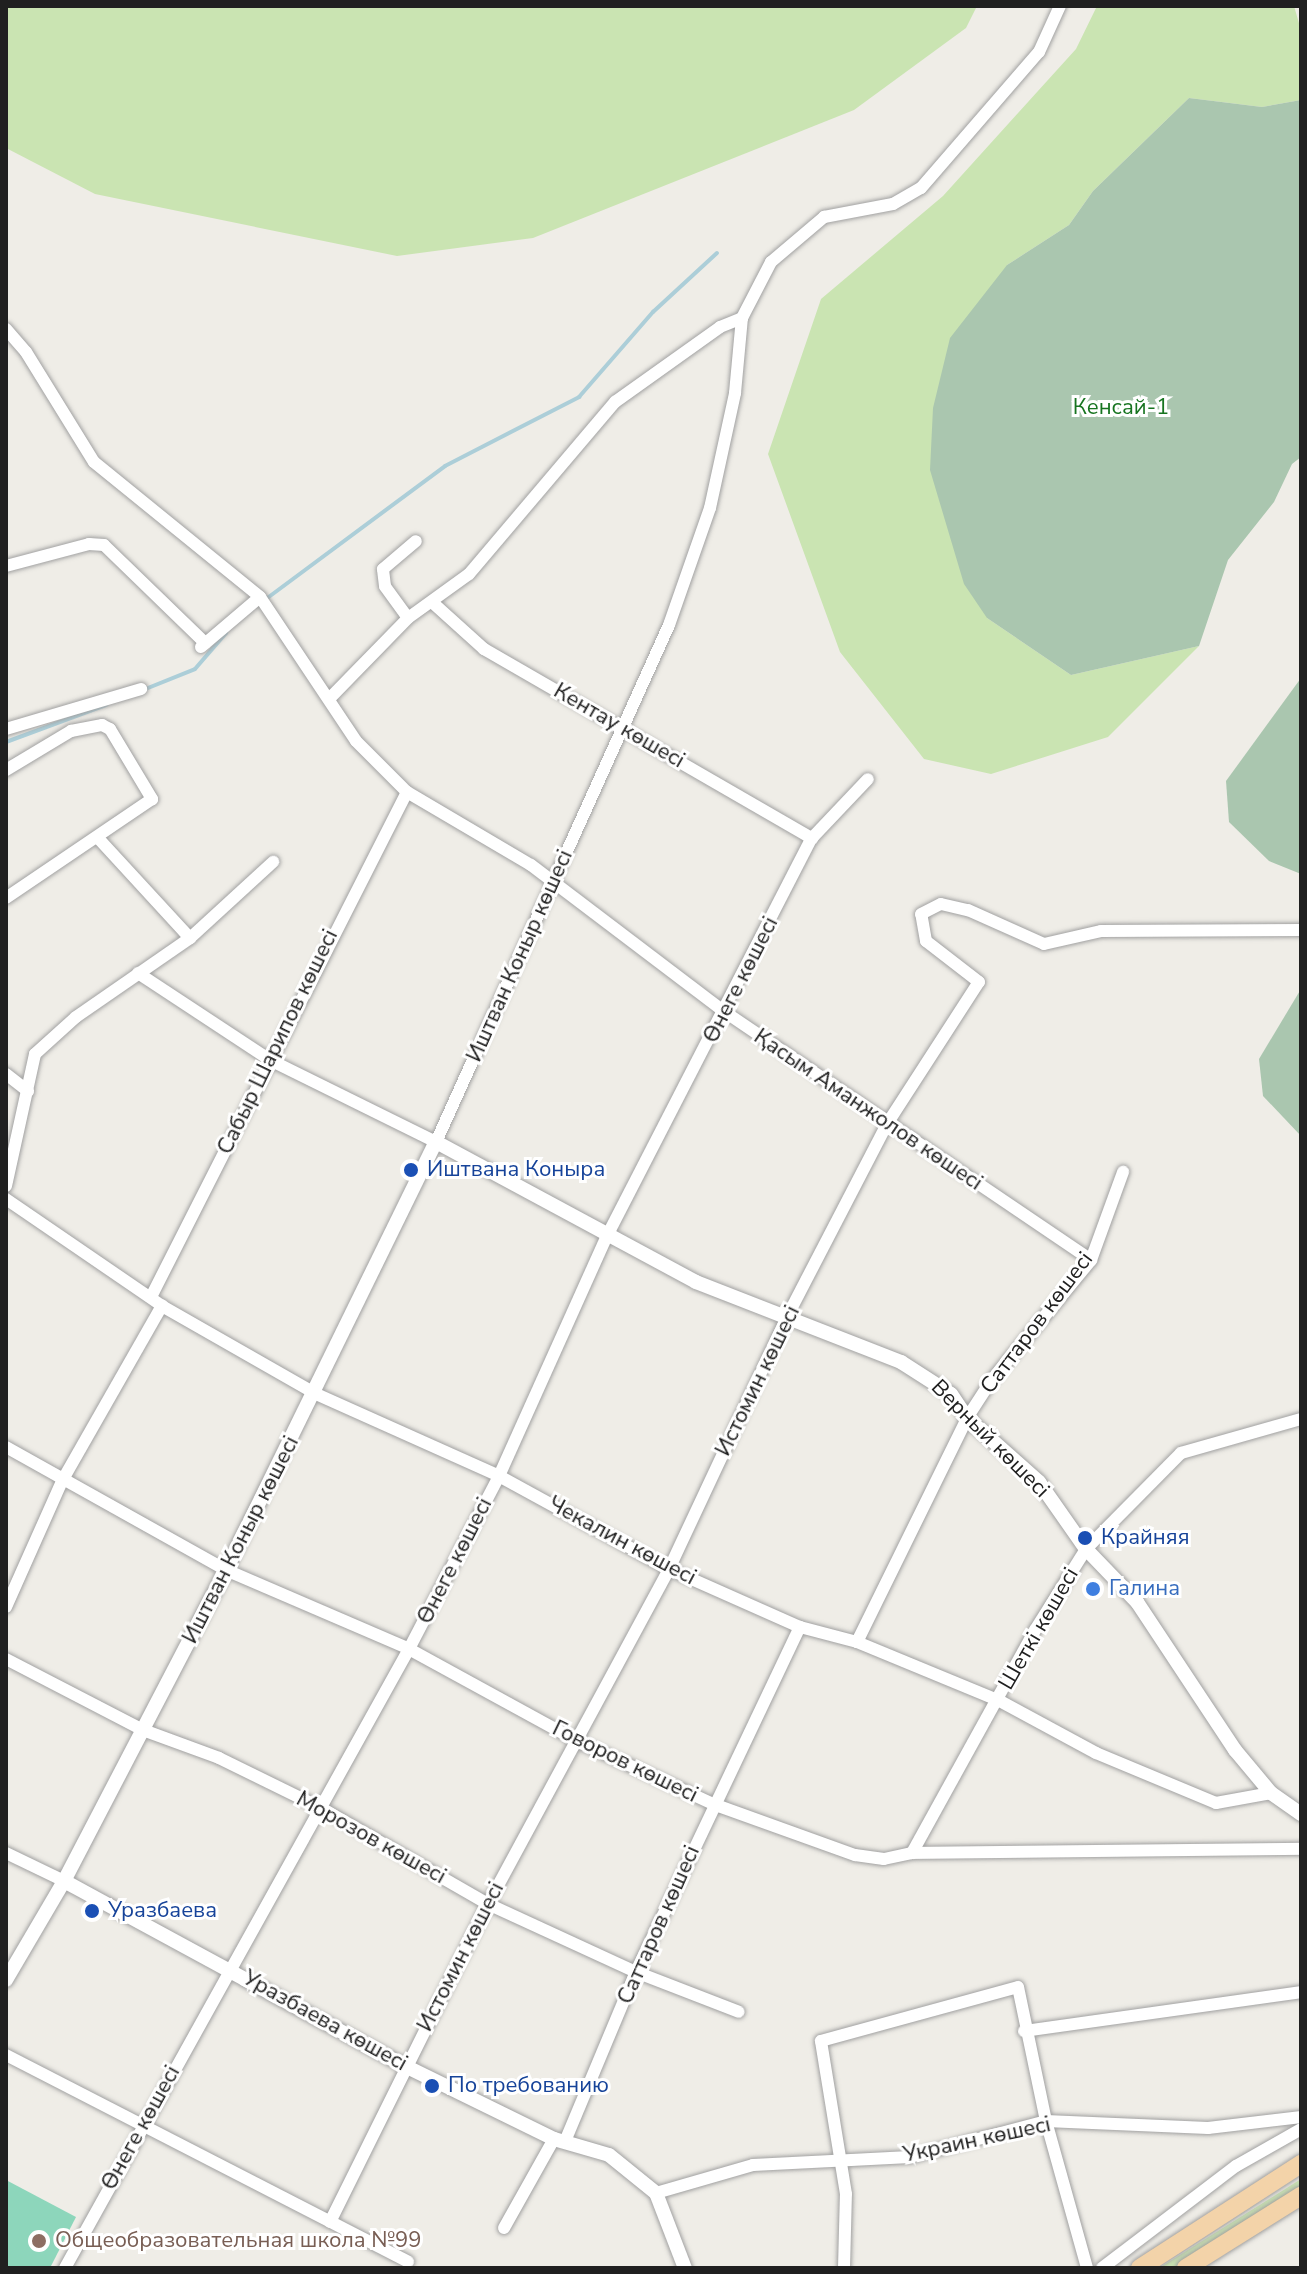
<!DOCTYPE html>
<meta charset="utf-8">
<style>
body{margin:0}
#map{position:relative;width:1307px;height:2274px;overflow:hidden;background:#efede7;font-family:"Nunito Sans",sans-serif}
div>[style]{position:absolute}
.grass>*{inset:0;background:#cae4b2}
.cemetery>*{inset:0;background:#aac6af}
.pitch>*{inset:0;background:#8dd6bb}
.stream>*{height:4px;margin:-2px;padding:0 2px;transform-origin:2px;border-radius:2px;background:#acced8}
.roads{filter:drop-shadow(0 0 2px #a1a1a1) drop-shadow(0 0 2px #a1a1a1)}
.minor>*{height:12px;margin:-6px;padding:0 6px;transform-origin:6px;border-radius:6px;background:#fff}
.tertiary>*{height:14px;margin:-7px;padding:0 7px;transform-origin:7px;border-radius:7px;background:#fff}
.primary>*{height:18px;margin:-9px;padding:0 9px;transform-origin:9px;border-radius:9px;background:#f3d3a9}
.dots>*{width:22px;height:22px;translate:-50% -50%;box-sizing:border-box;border:4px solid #fff;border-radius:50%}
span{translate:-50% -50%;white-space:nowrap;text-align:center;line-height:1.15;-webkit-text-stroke:6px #fff;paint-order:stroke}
.park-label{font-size:22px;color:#177420}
.street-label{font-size:22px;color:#202020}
.transit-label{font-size:22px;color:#164399}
.left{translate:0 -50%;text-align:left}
.shop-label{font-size:22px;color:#366cbe}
.education-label{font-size:22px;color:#785e54}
.frame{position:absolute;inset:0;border:8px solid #202020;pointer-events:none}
</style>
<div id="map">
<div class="grass">
<i style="clip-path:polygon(6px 6px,977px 6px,966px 28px,854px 110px,533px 238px,397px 256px,95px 194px,6px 148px)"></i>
<i style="clip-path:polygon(1097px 6px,1294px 6px,1301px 30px,1301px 100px,1262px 107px,1189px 98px,1093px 191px,1069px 225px,1007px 265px,987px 618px,1071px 675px,1199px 646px,1108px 737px,991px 774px,924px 759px,840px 652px,768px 454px,821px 299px,943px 196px,1076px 49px)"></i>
<i style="clip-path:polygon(1301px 2179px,1301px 2188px,1174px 2268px,1159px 2268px)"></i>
</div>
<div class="cemetery">
<i style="clip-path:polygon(1189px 98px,1262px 107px,1301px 100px,1301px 457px,1292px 464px,1274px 502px,1228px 560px,1199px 646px,1071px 675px,987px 618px,964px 584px,930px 470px,933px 408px,950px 338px,1007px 265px,1069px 225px,1093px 191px)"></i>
<i style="clip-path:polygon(1301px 678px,1301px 874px,1269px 861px,1229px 822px,1226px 781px)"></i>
<i style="clip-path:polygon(1301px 989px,1301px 1136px,1263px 1096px,1259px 1059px)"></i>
</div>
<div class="pitch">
<i style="clip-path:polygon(6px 2180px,76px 2217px,50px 2268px,6px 2266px)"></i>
</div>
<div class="stream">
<i style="left:266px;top:599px;width:223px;rotate:-36.6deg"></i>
<i style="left:445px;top:466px;width:151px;rotate:-27.2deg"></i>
<i style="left:579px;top:397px;width:113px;rotate:-49deg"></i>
<i style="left:653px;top:312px;width:87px;rotate:-42.7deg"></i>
<i style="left:143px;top:690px;width:56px;rotate:-22deg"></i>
<i style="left:195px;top:669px;width:48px;rotate:-49.3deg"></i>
<i style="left:6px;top:742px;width:107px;rotate:-20.3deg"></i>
</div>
<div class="roads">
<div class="minor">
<i style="left:6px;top:329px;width:30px;rotate:49deg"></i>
<i style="left:26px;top:352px;width:129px;rotate:58.3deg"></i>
<i style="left:94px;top:462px;width:214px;rotate:39.1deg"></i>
<i style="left:260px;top:597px;width:173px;rotate:56.3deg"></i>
<i style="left:356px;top:741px;width:72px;rotate:45deg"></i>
<i style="left:407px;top:792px;width:144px;rotate:30.5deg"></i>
<i style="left:531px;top:865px;width:243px;rotate:37.2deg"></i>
<i style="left:725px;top:1012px;width:442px;rotate:34.1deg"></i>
<i style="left:6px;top:566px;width:86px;rotate:-14.8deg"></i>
<i style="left:89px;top:544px;width:15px;rotate:4deg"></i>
<i style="left:104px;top:545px;width:141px;rotate:44.1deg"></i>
<i style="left:433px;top:603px;width:69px;rotate:42deg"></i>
<i style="left:484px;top:649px;width:379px;rotate:30deg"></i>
<i style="left:408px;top:618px;width:39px;rotate:-126deg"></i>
<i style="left:385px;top:586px;width:17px;rotate:-97deg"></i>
<i style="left:383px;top:569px;width:43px;rotate:-40.3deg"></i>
<i style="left:201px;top:647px;width:77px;rotate:-40.3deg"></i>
<i style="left:329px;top:699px;width:113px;rotate:-45.7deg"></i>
<i style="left:408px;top:618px;width:75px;rotate:-35.8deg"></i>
<i style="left:469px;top:574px;width:226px;rotate:-49.7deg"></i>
<i style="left:615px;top:402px;width:129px;rotate:-35.5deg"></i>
<i style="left:720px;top:327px;width:24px;rotate:-22deg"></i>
<i style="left:6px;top:729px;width:141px;rotate:-16.5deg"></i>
<i style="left:6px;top:770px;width:76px;rotate:-31deg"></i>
<i style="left:71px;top:731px;width:32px;rotate:-11deg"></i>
<i style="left:102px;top:725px;width:9px;rotate:27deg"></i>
<i style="left:110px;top:729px;width:82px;rotate:59deg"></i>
<i style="left:152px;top:799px;width:176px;rotate:145.9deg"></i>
<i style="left:98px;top:838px;width:136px;rotate:47.4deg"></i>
<i style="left:138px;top:973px;width:158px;rotate:33.4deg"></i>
<i style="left:270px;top:1060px;width:185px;rotate:26.3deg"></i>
<i style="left:436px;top:1142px;width:567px;rotate:-65.74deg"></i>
<i style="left:669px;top:625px;width:124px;rotate:-70.7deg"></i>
<i style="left:710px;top:508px;width:118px;rotate:-77.7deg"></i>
<i style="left:735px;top:393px;width:75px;rotate:-84.7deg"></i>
<i style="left:742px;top:318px;width:63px;rotate:-62.6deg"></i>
<i style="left:771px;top:262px;width:70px;rotate:-40.3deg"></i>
<i style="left:824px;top:217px;width:70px;rotate:-10.7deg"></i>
<i style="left:893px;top:204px;width:32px;rotate:-30deg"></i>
<i style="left:921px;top:188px;width:180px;rotate:-49.1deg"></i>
<i style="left:1039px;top:52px;width:51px;rotate:-65.5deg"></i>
<i style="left:6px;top:1074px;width:28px;rotate:38deg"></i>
<i style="left:6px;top:1186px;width:135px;rotate:-77.6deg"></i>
<i style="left:35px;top:1054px;width:55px;rotate:-42.1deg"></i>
<i style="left:76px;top:1017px;width:139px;rotate:-34.7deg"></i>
<i style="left:190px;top:938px;width:113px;rotate:-42.5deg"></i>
<i style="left:6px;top:1199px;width:189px;rotate:34.4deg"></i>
<i style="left:162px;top:1306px;width:177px;rotate:29.7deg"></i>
<i style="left:316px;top:1394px;width:201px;rotate:24.1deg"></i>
<i style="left:499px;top:1476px;width:194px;rotate:28.7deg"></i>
<i style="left:669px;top:1569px;width:143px;rotate:23.9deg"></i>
<i style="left:800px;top:1627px;width:59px;rotate:14.7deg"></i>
<i style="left:857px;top:1642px;width:152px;rotate:22.4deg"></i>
<i style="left:998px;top:1700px;width:111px;rotate:28.4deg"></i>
<i style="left:1096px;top:1753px;width:130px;rotate:22.6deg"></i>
<i style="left:1216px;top:1803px;width:56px;rotate:-10.3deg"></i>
<i style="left:152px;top:1295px;width:564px;rotate:-63.12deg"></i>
<i style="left:6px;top:1447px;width:252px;rotate:29.2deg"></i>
<i style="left:226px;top:1570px;width:199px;rotate:23.3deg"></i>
<i style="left:409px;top:1649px;width:194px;rotate:28.7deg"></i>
<i style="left:579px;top:1742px;width:148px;rotate:24.8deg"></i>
<i style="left:713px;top:1804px;width:151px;rotate:19.8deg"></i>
<i style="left:855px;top:1855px;width:29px;rotate:8deg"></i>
<i style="left:884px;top:1859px;width:29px;rotate:-12deg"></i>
<i style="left:912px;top:1853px;width:389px;rotate:-0.6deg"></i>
<i style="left:6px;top:1607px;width:138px;rotate:-66deg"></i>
<i style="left:62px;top:1481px;width:202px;rotate:-60.3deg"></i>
<i style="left:857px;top:1642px;width:250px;rotate:-63.8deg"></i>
<i style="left:967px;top:1418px;width:44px;rotate:-57deg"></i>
<i style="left:991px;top:1381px;width:157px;rotate:-50.4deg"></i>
<i style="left:1091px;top:1260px;width:94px;rotate:-70deg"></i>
<i style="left:6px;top:1659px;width:154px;rotate:27.4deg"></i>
<i style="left:143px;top:1730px;width:81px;rotate:20.2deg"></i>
<i style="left:219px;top:1758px;width:114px;rotate:26.1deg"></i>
<i style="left:321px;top:1808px;width:193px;rotate:29.9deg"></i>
<i style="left:488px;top:1904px;width:163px;rotate:24.7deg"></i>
<i style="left:636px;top:1972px;width:110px;rotate:21.2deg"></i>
<i style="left:6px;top:1853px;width:64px;rotate:25.8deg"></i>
<i style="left:912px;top:1853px;width:255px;rotate:-61.1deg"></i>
<i style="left:1035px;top:1630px;width:96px;rotate:-57.8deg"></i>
<i style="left:1086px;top:1549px;width:135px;rotate:-45.3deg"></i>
<i style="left:1181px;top:1453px;width:125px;rotate:-15.8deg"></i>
<i style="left:1024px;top:2031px;width:280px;rotate:-8deg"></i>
<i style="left:6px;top:2055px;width:452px;rotate:27.2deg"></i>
<i style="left:566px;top:2139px;width:181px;rotate:-67.3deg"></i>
<i style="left:636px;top:1972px;width:382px;rotate:-64.6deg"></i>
<i style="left:656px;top:2193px;width:101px;rotate:-16.1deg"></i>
<i style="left:753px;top:2165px;width:157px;rotate:-2.9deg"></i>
<i style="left:910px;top:2157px;width:141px;rotate:-14.8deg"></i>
<i style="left:1046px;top:2121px;width:162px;rotate:2.5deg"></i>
<i style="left:1208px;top:2128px;width:94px;rotate:-6.7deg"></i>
<i style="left:330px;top:2222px;width:355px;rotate:-63.6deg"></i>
<i style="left:488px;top:1904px;width:381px;rotate:-61.6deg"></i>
<i style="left:669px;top:1569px;width:278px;rotate:-64.9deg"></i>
<i style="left:787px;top:1317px;width:217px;rotate:-62.6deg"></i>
<i style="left:887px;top:1124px;width:169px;rotate:-57.1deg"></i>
<i style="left:979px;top:982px;width:67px;rotate:-142.3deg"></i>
<i style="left:926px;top:941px;width:27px;rotate:-100deg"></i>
<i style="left:921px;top:914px;width:22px;rotate:-27deg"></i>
<i style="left:941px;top:904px;width:28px;rotate:13deg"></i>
<i style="left:968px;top:910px;width:83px;rotate:24.1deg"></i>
<i style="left:1044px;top:944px;width:58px;rotate:-12.8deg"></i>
<i style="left:1101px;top:931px;width:200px;rotate:-0.3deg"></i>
<i style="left:504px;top:2228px;width:102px;rotate:-60.7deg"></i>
<i style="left:65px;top:2268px;width:708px;rotate:-60.94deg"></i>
<i style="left:409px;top:1649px;width:195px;rotate:-62.5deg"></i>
<i style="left:499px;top:1476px;width:261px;rotate:-65.8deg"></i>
<i style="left:606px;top:1238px;width:450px;rotate:-62.8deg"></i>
<i style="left:812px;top:838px;width:81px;rotate:-46.5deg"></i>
<i style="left:844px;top:2268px;width:74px;rotate:-88.5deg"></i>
<i style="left:846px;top:2194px;width:155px;rotate:-99.3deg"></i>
<i style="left:821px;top:2041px;width:204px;rotate:-15.3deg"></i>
<i style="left:1018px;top:1987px;width:137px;rotate:78.2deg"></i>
<i style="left:1046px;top:2121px;width:153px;rotate:74.4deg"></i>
<i style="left:1102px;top:2268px;width:168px;rotate:-37.3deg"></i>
<i style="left:1236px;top:2166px;width:75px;rotate:-29.6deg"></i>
</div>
<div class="tertiary">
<i style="left:64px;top:1881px;width:388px;rotate:28.5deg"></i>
<i style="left:405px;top:2066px;width:166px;rotate:26.1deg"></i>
<i style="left:554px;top:2139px;width:57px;rotate:16.2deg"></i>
<i style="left:609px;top:2155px;width:60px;rotate:39deg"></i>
<i style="left:656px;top:2193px;width:80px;rotate:68.9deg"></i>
<i style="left:6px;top:1980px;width:115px;rotate:-59.6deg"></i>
<i style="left:64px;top:1881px;width:351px;rotate:-62.5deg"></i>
<i style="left:226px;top:1570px;width:477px;rotate:-63.9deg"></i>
<i style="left:436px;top:1142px;width:295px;rotate:28.3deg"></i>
<i style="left:696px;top:1282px;width:220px;rotate:21.3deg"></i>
<i style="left:901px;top:1362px;width:59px;rotate:32.6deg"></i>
<i style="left:951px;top:1394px;width:29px;rotate:56deg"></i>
<i style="left:967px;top:1418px;width:96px;rotate:41.6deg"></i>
<i style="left:1039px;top:1482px;width:82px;rotate:55deg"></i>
<i style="left:1086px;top:1549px;width:74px;rotate:46.1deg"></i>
<i style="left:1137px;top:1602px;width:178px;rotate:56.5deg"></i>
<i style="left:1235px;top:1750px;width:56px;rotate:50.1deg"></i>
<i style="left:1271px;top:1793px;width:37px;rotate:35deg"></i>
</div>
<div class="primary">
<i style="left:1140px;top:2268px;width:192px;rotate:-32.9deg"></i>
<i style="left:1186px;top:2268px;width:136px;rotate:-32.1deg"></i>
</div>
</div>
<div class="dots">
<i style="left:411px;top:1170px;background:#1a4fb4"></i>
<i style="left:1085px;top:1538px;background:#1a4fb4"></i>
<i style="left:1093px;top:1589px;background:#3f7fe0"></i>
<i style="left:92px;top:1911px;background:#1a4fb4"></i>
<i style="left:432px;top:2086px;background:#1a4fb4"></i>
<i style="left:39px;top:2241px;background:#8d6e63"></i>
</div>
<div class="park-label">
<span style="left:1121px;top:408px">Кенсай-1</span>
</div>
<div class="street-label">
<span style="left:619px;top:726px;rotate:30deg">Кентау көшесі</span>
<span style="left:520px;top:956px;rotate:-66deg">Иштван Коныр көшесі</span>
<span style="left:741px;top:980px;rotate:-63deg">Өнеге көшесі</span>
<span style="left:278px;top:1042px;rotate:-64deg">Сабыр Шарипов көшесі</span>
<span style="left:868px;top:1110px;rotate:34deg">Қасым Аманжолов көшесі</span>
<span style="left:1037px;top:1323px;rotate:-53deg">Саттаров көшесі</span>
<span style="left:758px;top:1381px;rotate:-64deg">Истомин көшесі</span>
<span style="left:990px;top:1439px;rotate:45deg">Верный көшесі</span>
<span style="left:241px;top:1540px;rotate:-63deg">Иштван Коныр көшесі</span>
<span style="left:622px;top:1541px;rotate:28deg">Чекалин көшесі</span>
<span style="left:455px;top:1561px;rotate:-63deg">Өнеге көшесі</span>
<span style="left:1039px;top:1629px;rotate:-60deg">Шеткі көшесі</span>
<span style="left:625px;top:1762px;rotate:26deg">Говоров көшесі</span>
<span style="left:371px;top:1838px;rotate:29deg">Морозов көшесі</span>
<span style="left:659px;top:1925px;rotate:-66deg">Саттаров көшесі</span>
<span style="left:461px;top:1957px;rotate:-63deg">Истомин көшесі</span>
<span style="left:325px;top:2021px;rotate:29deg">Уразбаева көшесі</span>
<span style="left:141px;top:2128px;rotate:-61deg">Өнеге көшесі</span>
<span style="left:977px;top:2140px;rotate:-12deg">Украин көшесі</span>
</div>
<div class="transit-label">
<span class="left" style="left:427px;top:1170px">Иштвана Коныра</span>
<span class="left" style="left:1101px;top:1538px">Крайняя</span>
<span class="left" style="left:108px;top:1911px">Уразбаева</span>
<span class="left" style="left:448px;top:2086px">По требованию</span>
</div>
<div class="shop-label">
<span class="left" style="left:1109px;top:1589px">Галина</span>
</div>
<div class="education-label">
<span class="left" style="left:55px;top:2241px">Общеобразовательная школа №99</span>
</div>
<div class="frame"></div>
</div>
